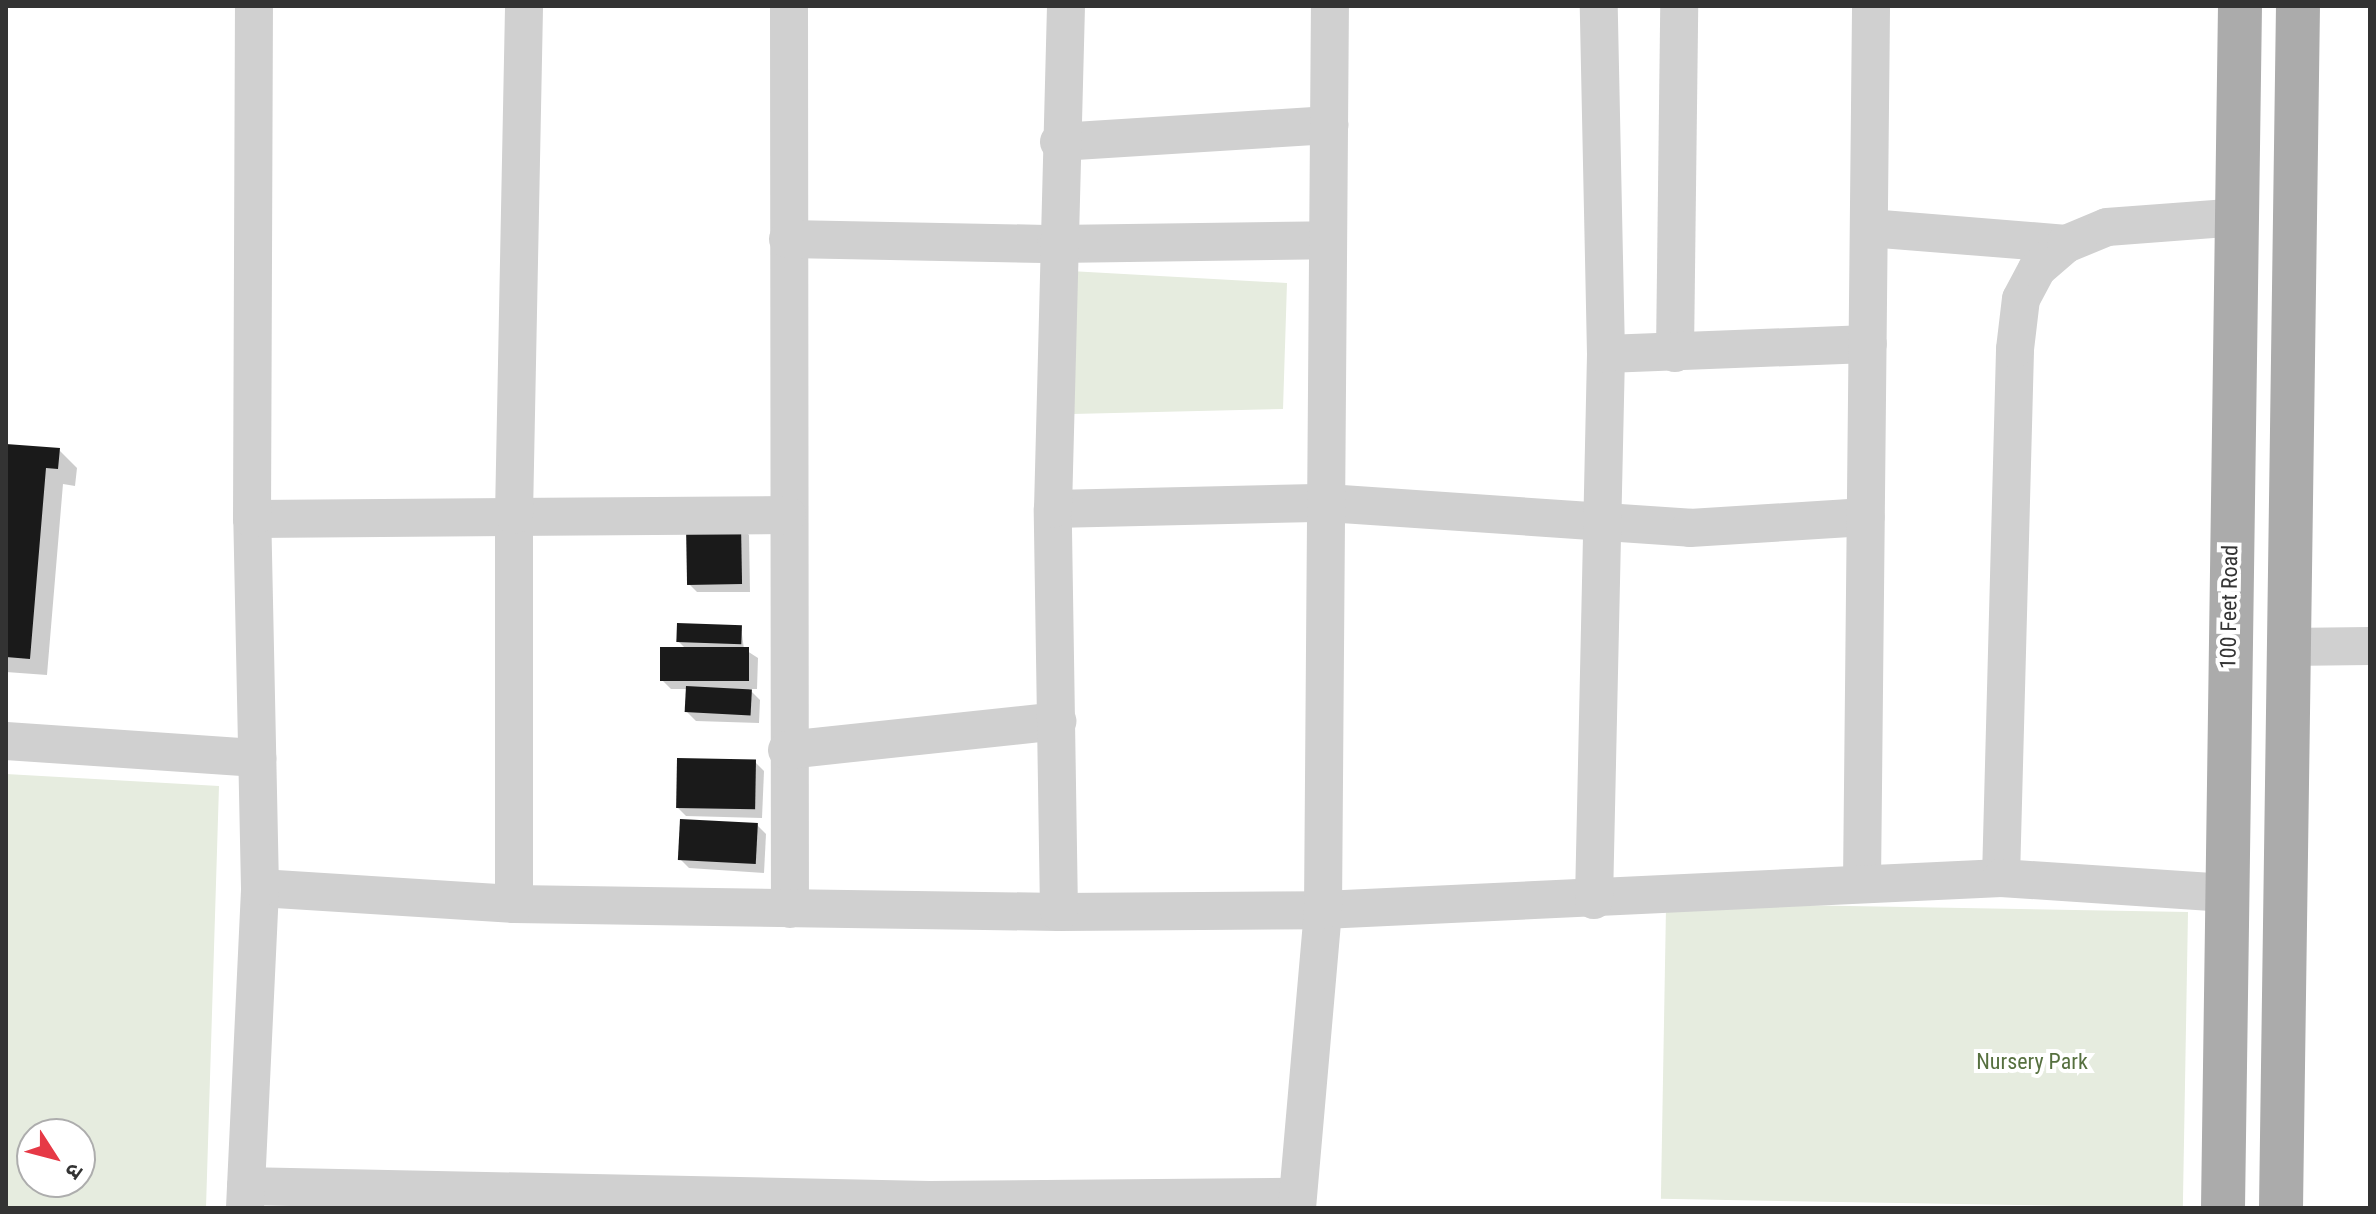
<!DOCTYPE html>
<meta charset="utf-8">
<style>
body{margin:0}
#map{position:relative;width:2376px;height:1214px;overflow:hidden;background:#fff;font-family:"Roboto Condensed","Noto Sans Devanagari",sans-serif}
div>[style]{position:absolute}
.green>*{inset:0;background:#e6ecdf;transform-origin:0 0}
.shadow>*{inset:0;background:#0003}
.building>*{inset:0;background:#1a1a1a;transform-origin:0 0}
.minor>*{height:38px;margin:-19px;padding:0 19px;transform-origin:19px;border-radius:19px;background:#d0d0d0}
.major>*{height:44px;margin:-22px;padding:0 22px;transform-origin:22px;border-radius:22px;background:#ababab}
span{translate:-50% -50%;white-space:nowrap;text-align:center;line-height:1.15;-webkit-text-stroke:8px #fff;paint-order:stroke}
.street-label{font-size:22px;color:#333}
.park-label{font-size:22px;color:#56703f}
.frame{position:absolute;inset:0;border:8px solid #333;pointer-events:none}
.north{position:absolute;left:16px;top:1118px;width:80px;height:80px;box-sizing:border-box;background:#fff;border:2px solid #adadad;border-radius:50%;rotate:126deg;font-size:22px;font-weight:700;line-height:32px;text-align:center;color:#333}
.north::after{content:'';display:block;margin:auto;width:28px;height:36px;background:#e63946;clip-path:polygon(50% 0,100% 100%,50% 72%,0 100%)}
</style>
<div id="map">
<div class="green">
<i style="clip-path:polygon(1070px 271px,1287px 283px,1283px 409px,1072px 414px)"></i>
<i style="clip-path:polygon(evenodd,6px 774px,219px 786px,206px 1208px,6px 1208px,6px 774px,32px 1134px,80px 1134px,80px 1182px,32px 1182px,32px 1134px)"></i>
<i style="left:2188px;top:912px;width:296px;height:522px;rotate:91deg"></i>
</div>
<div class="shadow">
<i style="clip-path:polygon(6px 446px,59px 450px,77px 468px,75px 486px,63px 484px,47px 675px,6px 672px)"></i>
<i style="clip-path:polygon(740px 526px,749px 535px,750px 592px,697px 592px,688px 583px)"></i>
<i style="clip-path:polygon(741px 627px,744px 649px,758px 658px,757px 689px,749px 689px,760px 700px,759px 723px,696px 721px,687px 712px,687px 689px,671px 689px,662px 680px,686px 649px,678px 641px)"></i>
<i style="clip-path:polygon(755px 762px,764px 771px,762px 818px,686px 816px,677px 807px)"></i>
<i style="clip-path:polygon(757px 825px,766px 834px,764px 873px,689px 868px,680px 859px)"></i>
</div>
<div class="building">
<i style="clip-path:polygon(6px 444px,60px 448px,58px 469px,46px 468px,30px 659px,6px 657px)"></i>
<i style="left:741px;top:524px;width:60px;height:55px;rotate:89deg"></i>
<i style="left:677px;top:623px;width:65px;height:19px;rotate:2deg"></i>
<i style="left:660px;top:647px;width:89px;height:34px"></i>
<i style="left:686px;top:686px;width:66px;height:26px;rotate:3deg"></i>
<i style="left:677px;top:758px;width:79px;height:50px;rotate:1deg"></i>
<i style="left:680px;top:819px;width:78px;height:41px;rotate:3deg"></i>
</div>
<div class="minor">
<i style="left:789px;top:6px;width:903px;rotate:89.94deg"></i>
<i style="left:1059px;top:142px;width:271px;rotate:-3.6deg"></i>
<i style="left:1869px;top:228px;width:198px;rotate:4.6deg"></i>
<i style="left:788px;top:239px;width:268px;rotate:1.1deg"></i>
<i style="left:1056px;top:244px;width:271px;rotate:-0.8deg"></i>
<i style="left:1675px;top:353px;width:347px;rotate:-89.3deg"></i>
<i style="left:1606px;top:354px;width:262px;rotate:-2.2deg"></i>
<i style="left:1053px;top:509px;width:274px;rotate:-1.3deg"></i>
<i style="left:1327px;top:503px;width:364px;rotate:3.9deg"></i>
<i style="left:1690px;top:528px;width:176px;rotate:-3.6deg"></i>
<i style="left:252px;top:519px;width:535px;rotate:-0.43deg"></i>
<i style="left:2286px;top:647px;width:84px;rotate:-0.7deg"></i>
<i style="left:6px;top:741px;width:252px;rotate:3.9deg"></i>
<i style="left:787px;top:750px;width:272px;rotate:-6.1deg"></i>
<i style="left:2001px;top:878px;width:529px;rotate:-88.48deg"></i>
<i style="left:2015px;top:349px;width:50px;rotate:-83.2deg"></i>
<i style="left:2021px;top:299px;width:34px;rotate:-62deg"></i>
<i style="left:2037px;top:269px;width:38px;rotate:-41deg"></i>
<i style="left:2066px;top:244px;width:44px;rotate:-22.5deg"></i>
<i style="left:2107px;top:227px;width:132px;rotate:-4.3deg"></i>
<i style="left:1862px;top:884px;width:878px;rotate:-89.41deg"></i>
<i style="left:260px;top:888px;width:255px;rotate:3.6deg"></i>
<i style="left:514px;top:904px;width:545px;rotate:0.84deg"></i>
<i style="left:1059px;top:912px;width:264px;rotate:-0.4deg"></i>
<i style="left:1323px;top:910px;width:679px;rotate:-2.7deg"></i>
<i style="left:2001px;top:878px;width:226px;rotate:3.8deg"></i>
<i style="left:1594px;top:900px;width:546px;rotate:-88.74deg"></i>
<i style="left:1606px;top:354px;width:348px;rotate:-91.2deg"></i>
<i style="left:514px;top:904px;width:389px;rotate:-90deg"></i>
<i style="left:514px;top:515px;width:509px;rotate:-88.87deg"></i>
<i style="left:1059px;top:912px;width:403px;rotate:-90.9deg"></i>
<i style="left:1053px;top:509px;width:503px;rotate:-88.52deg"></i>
<i style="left:246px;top:1186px;width:684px;rotate:1.17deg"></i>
<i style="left:930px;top:1200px;width:367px;rotate:-0.5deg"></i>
<i style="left:245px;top:1208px;width:320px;rotate:-87.3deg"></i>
<i style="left:260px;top:888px;width:369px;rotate:-91.2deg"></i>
<i style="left:252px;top:519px;width:513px;rotate:-89.78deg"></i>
<i style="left:1297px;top:1208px;width:299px;rotate:-85deg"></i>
<i style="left:1323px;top:910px;width:904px;rotate:-89.56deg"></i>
</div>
<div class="major">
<i style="left:2223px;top:1208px;width:1202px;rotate:-89.19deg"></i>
<i style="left:2281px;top:1208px;width:1202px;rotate:-89.19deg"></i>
</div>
<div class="street-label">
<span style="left:2229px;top:607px;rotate:-89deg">100 Feet Road</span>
</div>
<div class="park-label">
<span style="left:2032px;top:1062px">Nursery Park</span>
</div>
<div class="frame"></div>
<div class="north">उ</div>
</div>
